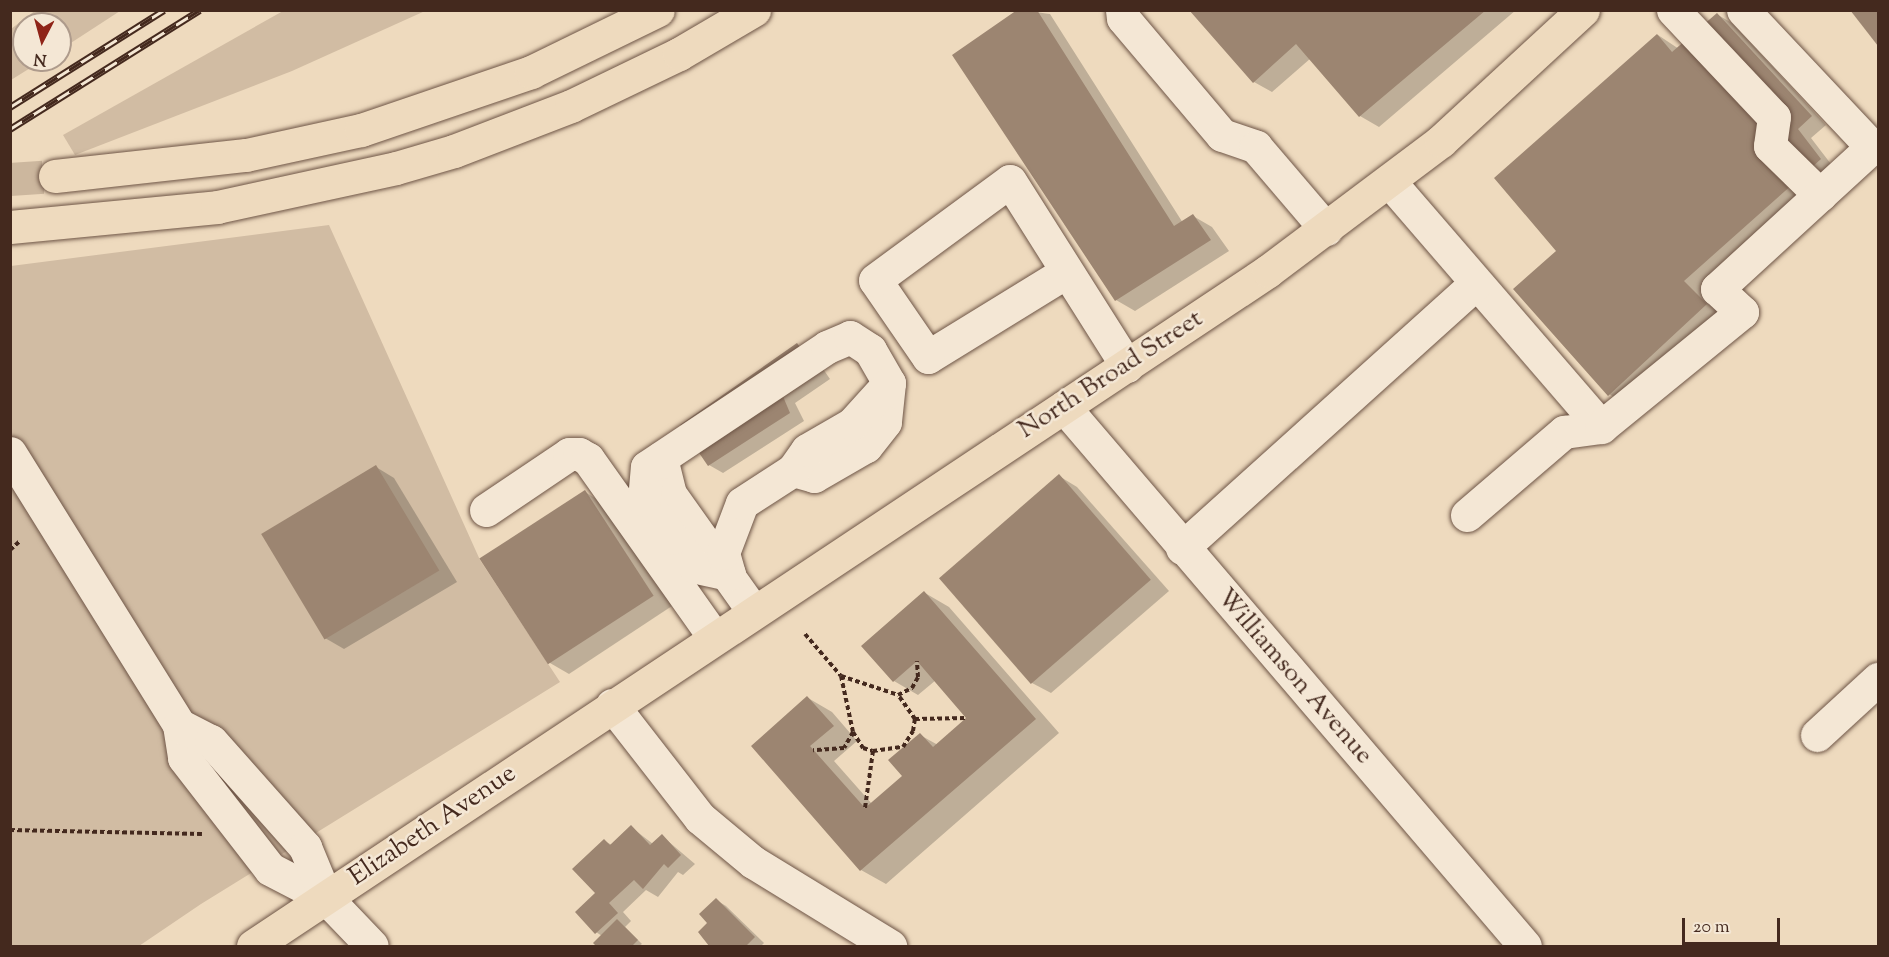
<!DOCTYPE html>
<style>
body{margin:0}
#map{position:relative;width:1889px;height:957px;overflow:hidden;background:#eedabe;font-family:"Sorts Mill Goudy",serif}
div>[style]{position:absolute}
.green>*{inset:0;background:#d1bca3}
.shadow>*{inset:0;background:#0003}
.building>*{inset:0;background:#9c8571;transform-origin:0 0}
.highway-tunnel>*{height:33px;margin-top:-16.5px;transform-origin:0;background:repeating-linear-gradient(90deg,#ccb79e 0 33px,transparent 0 49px)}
.path>*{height:4px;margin-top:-2px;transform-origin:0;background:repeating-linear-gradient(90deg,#44291e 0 4.5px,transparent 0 7.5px)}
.roads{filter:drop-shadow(0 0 2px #6e5546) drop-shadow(0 0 2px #6e5546)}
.minor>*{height:33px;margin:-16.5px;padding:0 16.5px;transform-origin:16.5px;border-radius:16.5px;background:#f4e7d5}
.major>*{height:33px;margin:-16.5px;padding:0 16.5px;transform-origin:16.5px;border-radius:16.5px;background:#eedabe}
.highway>*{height:33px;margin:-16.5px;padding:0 16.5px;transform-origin:16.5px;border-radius:16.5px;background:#eedabe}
.rail>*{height:7px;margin-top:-3.5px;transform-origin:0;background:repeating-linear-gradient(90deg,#f4e7d5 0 14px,#44291e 0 28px);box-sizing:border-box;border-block:2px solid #44291e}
span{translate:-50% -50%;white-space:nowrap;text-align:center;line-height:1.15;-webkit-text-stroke:5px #f4e7d5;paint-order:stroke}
.street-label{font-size:26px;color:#44291e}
.frame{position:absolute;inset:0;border:12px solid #44291e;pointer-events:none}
.north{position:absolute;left:12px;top:12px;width:60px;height:60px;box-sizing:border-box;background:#f4e7d5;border:2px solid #ae9b8c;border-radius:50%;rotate:186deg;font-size:16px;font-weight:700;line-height:24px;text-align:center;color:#44291e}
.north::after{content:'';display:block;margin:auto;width:21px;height:27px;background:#8f2418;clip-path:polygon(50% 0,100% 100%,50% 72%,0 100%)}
.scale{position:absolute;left:1682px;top:918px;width:98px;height:27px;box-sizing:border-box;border:3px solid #44291e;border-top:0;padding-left:8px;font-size:18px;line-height:21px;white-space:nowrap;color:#44291e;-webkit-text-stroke:4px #f4e7d5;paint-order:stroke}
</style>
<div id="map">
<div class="green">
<i style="clip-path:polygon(36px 10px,120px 10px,120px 11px,60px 50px,60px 24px,24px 24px,24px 60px,43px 60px,11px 80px,11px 29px)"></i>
<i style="clip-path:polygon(283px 11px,425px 11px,292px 71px,75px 155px,63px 135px)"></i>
<i style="clip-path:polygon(329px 225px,480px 560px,560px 682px,201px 904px,139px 946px,11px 946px,11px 266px)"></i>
</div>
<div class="shadow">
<i style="clip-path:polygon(1020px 10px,1050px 14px,1183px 223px,1193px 216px,1212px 227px,1229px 251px,1135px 311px,1116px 300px)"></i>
<i style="clip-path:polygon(1191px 10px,1516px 10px,1379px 127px,1360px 116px,1311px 58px,1272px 92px,1254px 82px)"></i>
<i style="clip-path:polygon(1718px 15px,1732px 23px,1826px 125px,1811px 138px,1834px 168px,1702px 292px,1725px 315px,1627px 405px,1609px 394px,1558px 251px,1658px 35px,1679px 49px)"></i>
<i style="clip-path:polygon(812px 353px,830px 379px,795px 403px,804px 421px,723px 473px,709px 465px)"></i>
<i style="clip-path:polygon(376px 467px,394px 478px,457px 582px,344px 649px,325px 638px)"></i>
<i style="clip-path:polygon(1059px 476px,1077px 487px,1169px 591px,1051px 693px,1032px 683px)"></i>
<i style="clip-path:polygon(585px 492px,603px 503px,672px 606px,569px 674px,550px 663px,482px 560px)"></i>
<i style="clip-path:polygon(925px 593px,949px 607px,1059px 733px,886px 884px,861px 870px,753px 746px,808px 698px,832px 712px,857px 741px,834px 761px,872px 804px,904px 776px,920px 735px,938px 745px,969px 718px,936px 680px,918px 695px,894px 681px)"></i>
<i style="clip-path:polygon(631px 827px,653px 844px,662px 836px,695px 864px,683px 875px,678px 872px,658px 897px,646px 890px,623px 912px,631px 921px,625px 927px,642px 944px,639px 946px,598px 946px,595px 943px,602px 936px,596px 932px,597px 893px,604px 841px,612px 845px)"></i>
<i style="clip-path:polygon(716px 900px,726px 906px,764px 943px,761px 946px,711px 946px,709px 923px)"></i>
</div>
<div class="building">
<i style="clip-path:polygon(1017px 10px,1037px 10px,1174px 226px,1193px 214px,1211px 240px,1115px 301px,952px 55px)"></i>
<i style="clip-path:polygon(1189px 10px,1486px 10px,1359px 117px,1296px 44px,1253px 83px)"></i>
<i style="clip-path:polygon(1850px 10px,1878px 10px,1878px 46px)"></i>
<i style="clip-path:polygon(1717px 13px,1812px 116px,1798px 129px,1821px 159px,1684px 281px,1707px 304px,1608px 396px,1513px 289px,1556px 251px,1494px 178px,1657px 34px,1672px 52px)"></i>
<i style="clip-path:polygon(797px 343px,809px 360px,782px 394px,790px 413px,708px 466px,680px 425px)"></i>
<i style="left:376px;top:465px;width:123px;height:134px;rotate:59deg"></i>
<i style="left:1059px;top:474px;width:140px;height:159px;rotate:49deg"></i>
<i style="left:585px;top:490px;width:126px;height:126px;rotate:57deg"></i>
<i style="clip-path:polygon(924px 591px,1036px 719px,860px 871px,751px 746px,807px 696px,834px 726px,810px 746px,865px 808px,902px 776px,888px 760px,920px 733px,933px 747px,966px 718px,917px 661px,893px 682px,861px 646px)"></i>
<i style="clip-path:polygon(631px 825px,650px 845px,662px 834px,681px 855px,668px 868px,664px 864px,643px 889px,634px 880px,609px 903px,618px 913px,595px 934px,575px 912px,595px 893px,572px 869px,604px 839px,610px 845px)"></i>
<i style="clip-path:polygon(716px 898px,755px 937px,746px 946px,709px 946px,698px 932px,707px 923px,699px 914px)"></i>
<i style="clip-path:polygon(617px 919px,638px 940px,632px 946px,596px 946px,593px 943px)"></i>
</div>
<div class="highway-tunnel">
<i style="left:10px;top:179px;width:45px;rotate:-3.8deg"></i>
</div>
<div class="path">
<i style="left:10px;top:550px;width:13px;rotate:-42deg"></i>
<i style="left:805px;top:634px;width:55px;rotate:49.4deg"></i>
<i style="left:841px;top:676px;width:57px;rotate:77.9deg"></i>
<i style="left:853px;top:732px;width:18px;rotate:119deg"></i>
<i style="left:844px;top:748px;width:31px;rotate:176deg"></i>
<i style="left:841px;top:676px;width:60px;rotate:18.4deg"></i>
<i style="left:915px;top:719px;width:29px;rotate:-125deg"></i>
<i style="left:898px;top:695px;width:16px;rotate:-27deg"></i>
<i style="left:912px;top:688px;width:13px;rotate:-61deg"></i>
<i style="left:918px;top:677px;width:16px;rotate:-94deg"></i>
<i style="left:853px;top:732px;width:19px;rotate:58deg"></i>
<i style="left:863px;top:748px;width:10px;rotate:17deg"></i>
<i style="left:873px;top:751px;width:58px;rotate:98deg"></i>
<i style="left:873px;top:751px;width:30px;rotate:-8deg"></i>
<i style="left:903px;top:747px;width:19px;rotate:-58deg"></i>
<i style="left:913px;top:731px;width:12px;rotate:-81deg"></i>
<i style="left:915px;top:719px;width:51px;rotate:-1.1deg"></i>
<i style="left:10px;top:830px;width:192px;rotate:1.2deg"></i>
</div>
<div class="roads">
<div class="minor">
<i style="left:1122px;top:10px;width:8px;rotate:83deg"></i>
<i style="left:1123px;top:18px;width:153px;rotate:49.8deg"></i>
<i style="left:1222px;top:135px;width:36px;rotate:19deg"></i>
<i style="left:1256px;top:147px;width:108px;rotate:49.5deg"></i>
<i style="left:1673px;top:10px;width:147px;rotate:46.7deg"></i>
<i style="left:1774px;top:117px;width:29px;rotate:98deg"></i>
<i style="left:1770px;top:146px;width:70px;rotate:44.4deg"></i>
<i style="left:1389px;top:181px;width:325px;rotate:49.2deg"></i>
<i style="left:1066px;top:272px;width:162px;rotate:148.4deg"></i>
<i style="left:928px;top:357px;width:93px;rotate:-124.5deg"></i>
<i style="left:875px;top:280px;width:167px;rotate:-36.3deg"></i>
<i style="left:1010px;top:181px;width:219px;rotate:57.7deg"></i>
<i style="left:1064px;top:407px;width:709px;rotate:49.46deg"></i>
<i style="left:10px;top:453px;width:320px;rotate:58.1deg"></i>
<i style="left:179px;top:725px;width:33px;rotate:81deg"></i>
<i style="left:184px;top:758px;width:140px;rotate:52.2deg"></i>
<i style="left:270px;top:869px;width:63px;rotate:27.4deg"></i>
<i style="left:326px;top:898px;width:66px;rotate:46.2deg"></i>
<i style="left:661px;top:458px;width:37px;rotate:76deg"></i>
<i style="left:670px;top:494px;width:143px;rotate:54.6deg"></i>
<i style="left:486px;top:510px;width:100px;rotate:-34deg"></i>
<i style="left:569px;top:454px;width:10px"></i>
<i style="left:579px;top:454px;width:10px;rotate:29deg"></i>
<i style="left:588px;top:459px;width:218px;rotate:54.7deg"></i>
<i style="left:1467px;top:515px;width:128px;rotate:-40.6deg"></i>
<i style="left:1564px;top:432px;width:37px;rotate:-8deg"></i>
<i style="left:1601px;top:427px;width:182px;rotate:-39.2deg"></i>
<i style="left:1742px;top:312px;width:34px;rotate:-137deg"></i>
<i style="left:1717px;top:289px;width:210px;rotate:-42.5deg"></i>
<i style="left:1872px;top:147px;width:188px;rotate:-133.3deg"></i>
<i style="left:1182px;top:548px;width:394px;rotate:-42deg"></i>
<i style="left:729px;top:574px;width:35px;rotate:-168deg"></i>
<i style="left:695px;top:567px;width:37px;rotate:-128deg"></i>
<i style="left:672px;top:538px;width:47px;rotate:-126.4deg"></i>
<i style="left:644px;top:500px;width:33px;rotate:-85deg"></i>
<i style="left:647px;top:467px;width:216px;rotate:-33.7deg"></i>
<i style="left:827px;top:347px;width:25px;rotate:-23deg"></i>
<i style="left:850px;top:337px;width:24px;rotate:33deg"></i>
<i style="left:870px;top:350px;width:38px;rotate:60deg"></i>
<i style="left:889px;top:383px;width:39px;rotate:96deg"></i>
<i style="left:885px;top:422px;width:31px;rotate:128deg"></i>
<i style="left:866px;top:446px;width:60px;rotate:150deg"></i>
<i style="left:814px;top:476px;width:22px;rotate:-164deg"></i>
<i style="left:729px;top:574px;width:22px;rotate:-106deg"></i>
<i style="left:723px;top:553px;width:53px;rotate:-69.2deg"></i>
<i style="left:742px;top:503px;width:61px;rotate:-32.9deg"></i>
<i style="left:793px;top:470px;width:24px;rotate:-55deg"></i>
<i style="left:807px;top:450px;width:52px;rotate:-30deg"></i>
<i style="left:852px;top:424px;width:55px;rotate:-47.9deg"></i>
<i style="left:612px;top:705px;width:143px;rotate:52.1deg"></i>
<i style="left:700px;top:818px;width:69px;rotate:39.7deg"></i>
<i style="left:753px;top:862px;width:161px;rotate:31.5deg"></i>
<i style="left:179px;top:725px;width:36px;rotate:27deg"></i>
<i style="left:211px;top:741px;width:142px;rotate:48.4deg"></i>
<i style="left:305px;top:847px;width:55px;rotate:67.6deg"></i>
<i style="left:1817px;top:735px;width:83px;rotate:-42.6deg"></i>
</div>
<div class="major">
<i style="left:253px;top:946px;width:1219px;rotate:-33.62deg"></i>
<i style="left:1268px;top:271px;width:216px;rotate:-36.9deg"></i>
<i style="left:1441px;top:141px;width:193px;rotate:-42.7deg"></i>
</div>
<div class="highway">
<i style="left:55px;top:176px;width:192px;rotate:-6.3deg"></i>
<i style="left:246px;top:155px;width:118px;rotate:-12.3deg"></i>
<i style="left:361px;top:130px;width:180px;rotate:-18.8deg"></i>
<i style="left:531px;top:72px;width:141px;rotate:-26deg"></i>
<i style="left:10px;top:227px;width:208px;rotate:-5.5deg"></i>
<i style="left:217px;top:207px;width:183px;rotate:-12.3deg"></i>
<i style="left:396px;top:168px;width:60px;rotate:-16.3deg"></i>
<i style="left:454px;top:151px;width:125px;rotate:-21deg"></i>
<i style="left:571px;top:106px;width:120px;rotate:-25.7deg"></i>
<i style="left:679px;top:54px;width:87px;rotate:-30.4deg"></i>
</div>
</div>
<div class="rail">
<i style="left:10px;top:107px;width:182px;rotate:-32.2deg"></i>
<i style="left:10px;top:129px;width:224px;rotate:-32.1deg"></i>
</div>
<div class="street-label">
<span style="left:1111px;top:375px;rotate:-33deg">North Broad Street</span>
<span style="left:1294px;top:677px;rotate:49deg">Williamson Avenue</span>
<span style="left:433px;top:826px;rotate:-34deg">Elizabeth Avenue</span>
</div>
<div class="frame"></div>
<div class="north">N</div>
<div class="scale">20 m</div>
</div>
